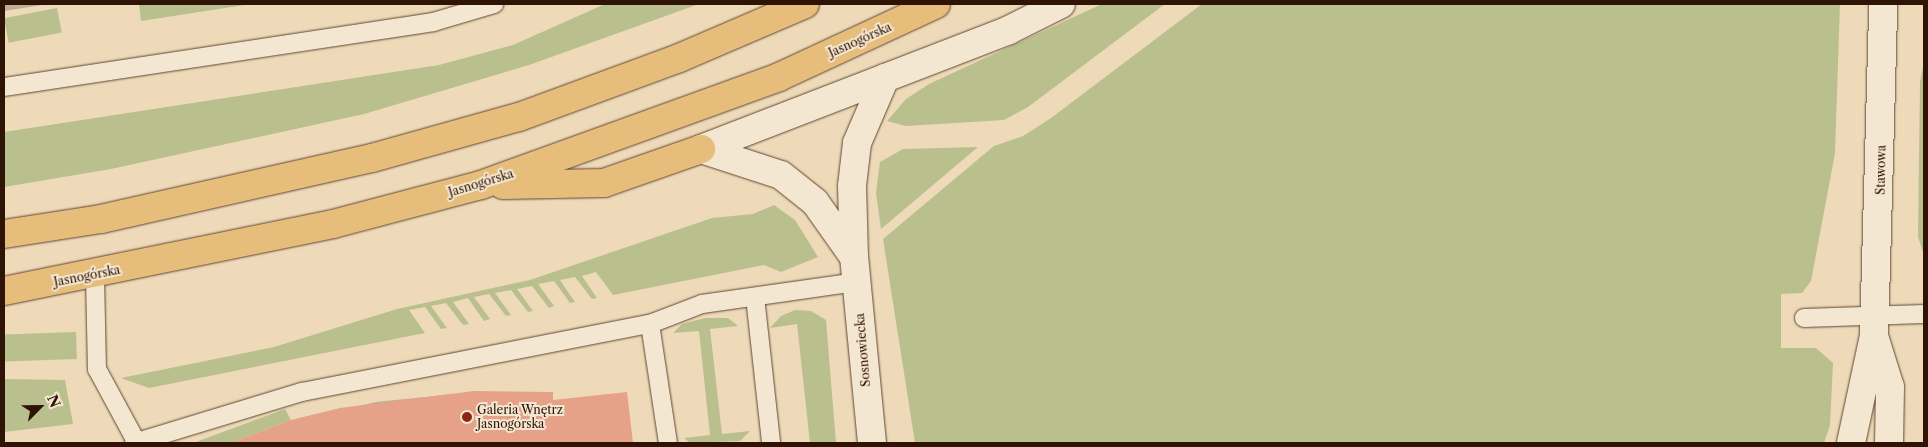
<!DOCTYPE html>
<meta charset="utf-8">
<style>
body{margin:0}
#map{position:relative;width:1928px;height:447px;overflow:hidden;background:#eedab8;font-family:"Libre Caslon Text",serif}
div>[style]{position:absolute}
.green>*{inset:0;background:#babf8e;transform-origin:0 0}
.shadow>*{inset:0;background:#0003}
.building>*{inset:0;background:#e6a289}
.roads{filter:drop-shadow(0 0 1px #5f4532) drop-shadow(0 0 1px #5f4532)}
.lane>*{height:18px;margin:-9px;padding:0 9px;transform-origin:9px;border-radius:9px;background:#f4e7d1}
.street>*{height:28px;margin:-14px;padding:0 14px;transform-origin:14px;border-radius:14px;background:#f4e7d1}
.primary>*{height:28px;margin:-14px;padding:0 14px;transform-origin:14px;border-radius:14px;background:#e7bd7c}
.dots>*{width:14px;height:14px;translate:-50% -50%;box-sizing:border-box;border:2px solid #f4e7d1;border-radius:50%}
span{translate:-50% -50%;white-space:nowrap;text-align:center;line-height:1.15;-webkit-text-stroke:4px #f4e7d1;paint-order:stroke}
.street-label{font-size:12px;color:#2f1305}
.poi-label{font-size:12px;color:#2f1305}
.left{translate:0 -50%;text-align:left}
.frame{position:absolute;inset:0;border:5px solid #2f1305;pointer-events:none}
.north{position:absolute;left:15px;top:382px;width:50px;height:50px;-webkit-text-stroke:4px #f4e7d1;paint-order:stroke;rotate:67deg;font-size:14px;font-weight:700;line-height:20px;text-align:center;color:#2f1305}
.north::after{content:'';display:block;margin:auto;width:18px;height:22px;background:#2f1305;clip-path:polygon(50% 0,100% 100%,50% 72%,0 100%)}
</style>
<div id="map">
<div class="green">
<i style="clip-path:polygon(139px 4px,251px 4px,141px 21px)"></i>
<i style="clip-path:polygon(605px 4px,699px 4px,529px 65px,364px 114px,111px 169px,4px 187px,4px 132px,439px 65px,513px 45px)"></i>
<i style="clip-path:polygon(1102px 4px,1165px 4px,1028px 107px,1004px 120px,906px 126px,887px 121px,906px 99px,929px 84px)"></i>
<i style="clip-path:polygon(1202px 4px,1840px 4px,1835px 153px,1811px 281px,1802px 293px,1781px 294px,1781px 348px,1816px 348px,1833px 363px,1830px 425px,1824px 443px,915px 443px,883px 239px,994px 146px,1023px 136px,1051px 118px)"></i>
<i style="left:57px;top:8px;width:25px;height:54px;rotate:79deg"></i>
<i style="clip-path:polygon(1924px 62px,1924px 255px,1918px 237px,1920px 82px)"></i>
<i style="clip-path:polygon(978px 147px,881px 229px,876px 193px,880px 162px,903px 149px)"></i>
<i style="clip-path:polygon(774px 205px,795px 220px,818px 257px,781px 272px,764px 265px,613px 295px,596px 272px,582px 276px,597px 298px,592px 299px,575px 277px,560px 280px,575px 302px,570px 303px,554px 281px,538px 284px,554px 306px,549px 308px,532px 286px,517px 289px,533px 311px,528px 312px,511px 290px,495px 293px,511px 315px,506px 316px,489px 294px,474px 297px,490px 319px,484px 321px,468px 298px,453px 302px,469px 324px,463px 325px,446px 303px,431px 306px,447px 328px,441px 329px,425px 307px,409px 310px,425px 333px,149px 388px,121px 378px,274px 347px,397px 309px,530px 280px,712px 218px,753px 214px)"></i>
<i style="clip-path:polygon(795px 310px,811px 311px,826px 320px,836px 443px,810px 443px,797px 324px,770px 328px,781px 316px)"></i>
<i style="clip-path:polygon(705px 318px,728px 318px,738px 326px,710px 329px,722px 434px,750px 431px,740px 441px,690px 443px,684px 438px,710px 435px,699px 331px,673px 333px,682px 324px)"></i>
<i style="left:76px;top:332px;width:27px;height:72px;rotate:88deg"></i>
<i style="clip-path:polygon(4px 379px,65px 380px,73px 424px,4px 432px)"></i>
<i style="clip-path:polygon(285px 409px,291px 420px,231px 443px,193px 443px)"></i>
</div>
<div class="shadow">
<i style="clip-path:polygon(4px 4px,49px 4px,4px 11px)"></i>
<i style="clip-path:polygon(474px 392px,551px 402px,626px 393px,632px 443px,237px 443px,291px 421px,376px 402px)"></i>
</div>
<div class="building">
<i style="clip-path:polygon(474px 391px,553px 392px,553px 400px,627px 392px,633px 443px,231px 443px,291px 420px,340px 408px)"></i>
</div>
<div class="roads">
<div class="lane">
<i style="left:4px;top:87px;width:434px;rotate:-8.6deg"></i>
<i style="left:433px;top:22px;width:64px;rotate:-16.4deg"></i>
<i style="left:95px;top:276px;width:93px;rotate:88.8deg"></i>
<i style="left:97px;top:369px;width:82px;rotate:61.6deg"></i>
<i style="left:755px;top:297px;width:147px;rotate:83.7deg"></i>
<i style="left:1804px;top:318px;width:120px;rotate:-1.9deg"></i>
<i style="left:650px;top:324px;width:120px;rotate:81.4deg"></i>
<i style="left:134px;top:443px;width:176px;rotate:-16.9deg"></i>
<i style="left:302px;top:392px;width:355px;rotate:-11.1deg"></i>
<i style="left:650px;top:324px;width:56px;rotate:-21deg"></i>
<i style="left:702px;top:304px;width:157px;rotate:-8.1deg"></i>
</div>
<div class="street">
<i style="left:701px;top:149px;width:330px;rotate:-21.1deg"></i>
<i style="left:1009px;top:30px;width:58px;rotate:-26.6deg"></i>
<i style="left:701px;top:149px;width:84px;rotate:18deg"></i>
<i style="left:781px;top:175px;width:43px;rotate:38.5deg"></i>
<i style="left:815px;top:202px;width:67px;rotate:54.7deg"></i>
<i style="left:1874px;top:336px;width:53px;rotate:72.6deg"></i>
<i style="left:1890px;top:387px;width:56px;rotate:91deg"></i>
<i style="left:872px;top:443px;width:187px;rotate:-95.5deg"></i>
<i style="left:854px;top:257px;width:71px;rotate:-91.6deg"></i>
<i style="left:852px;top:186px;width:43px;rotate:-83.4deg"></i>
<i style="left:857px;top:143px;width:71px;rotate:-66.7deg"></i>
<i style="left:1851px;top:443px;width:109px;rotate:-77.9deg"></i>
<i style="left:1874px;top:336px;width:332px;rotate:-88.4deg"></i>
</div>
<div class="primary">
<i style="left:503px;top:185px;width:101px;rotate:-1.1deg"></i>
<i style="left:604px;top:183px;width:103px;rotate:-19.3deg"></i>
<i style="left:4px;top:234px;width:98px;rotate:-8.8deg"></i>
<i style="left:101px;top:219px;width:278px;rotate:-12.7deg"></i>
<i style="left:372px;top:158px;width:153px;rotate:-15.6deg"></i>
<i style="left:519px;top:117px;width:171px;rotate:-20.2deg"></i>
<i style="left:679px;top:58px;width:137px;rotate:-23.2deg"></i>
<i style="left:4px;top:291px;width:336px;rotate:-11.5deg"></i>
<i style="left:333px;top:224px;width:153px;rotate:-14.8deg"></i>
<i style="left:481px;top:185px;width:317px;rotate:-19.9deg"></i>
<i style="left:779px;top:77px;width:173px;rotate:-24.9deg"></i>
</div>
</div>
<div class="dots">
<i style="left:467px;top:417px;background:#8f2418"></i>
</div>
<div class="street-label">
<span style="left:860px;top:40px;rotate:-24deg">Jasnogórska</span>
<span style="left:1881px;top:170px;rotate:-89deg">Stawowa</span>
<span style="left:481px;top:183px;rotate:-17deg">Jasnogórska</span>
<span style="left:87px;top:276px;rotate:-11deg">Jasnogórska</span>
<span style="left:863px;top:350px;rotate:-95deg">Sosnowiecka</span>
</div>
<div class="poi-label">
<span class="left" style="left:477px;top:417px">Galeria Wnętrz<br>Jasnogórska</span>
</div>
<div class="frame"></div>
<div class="north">N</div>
</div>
